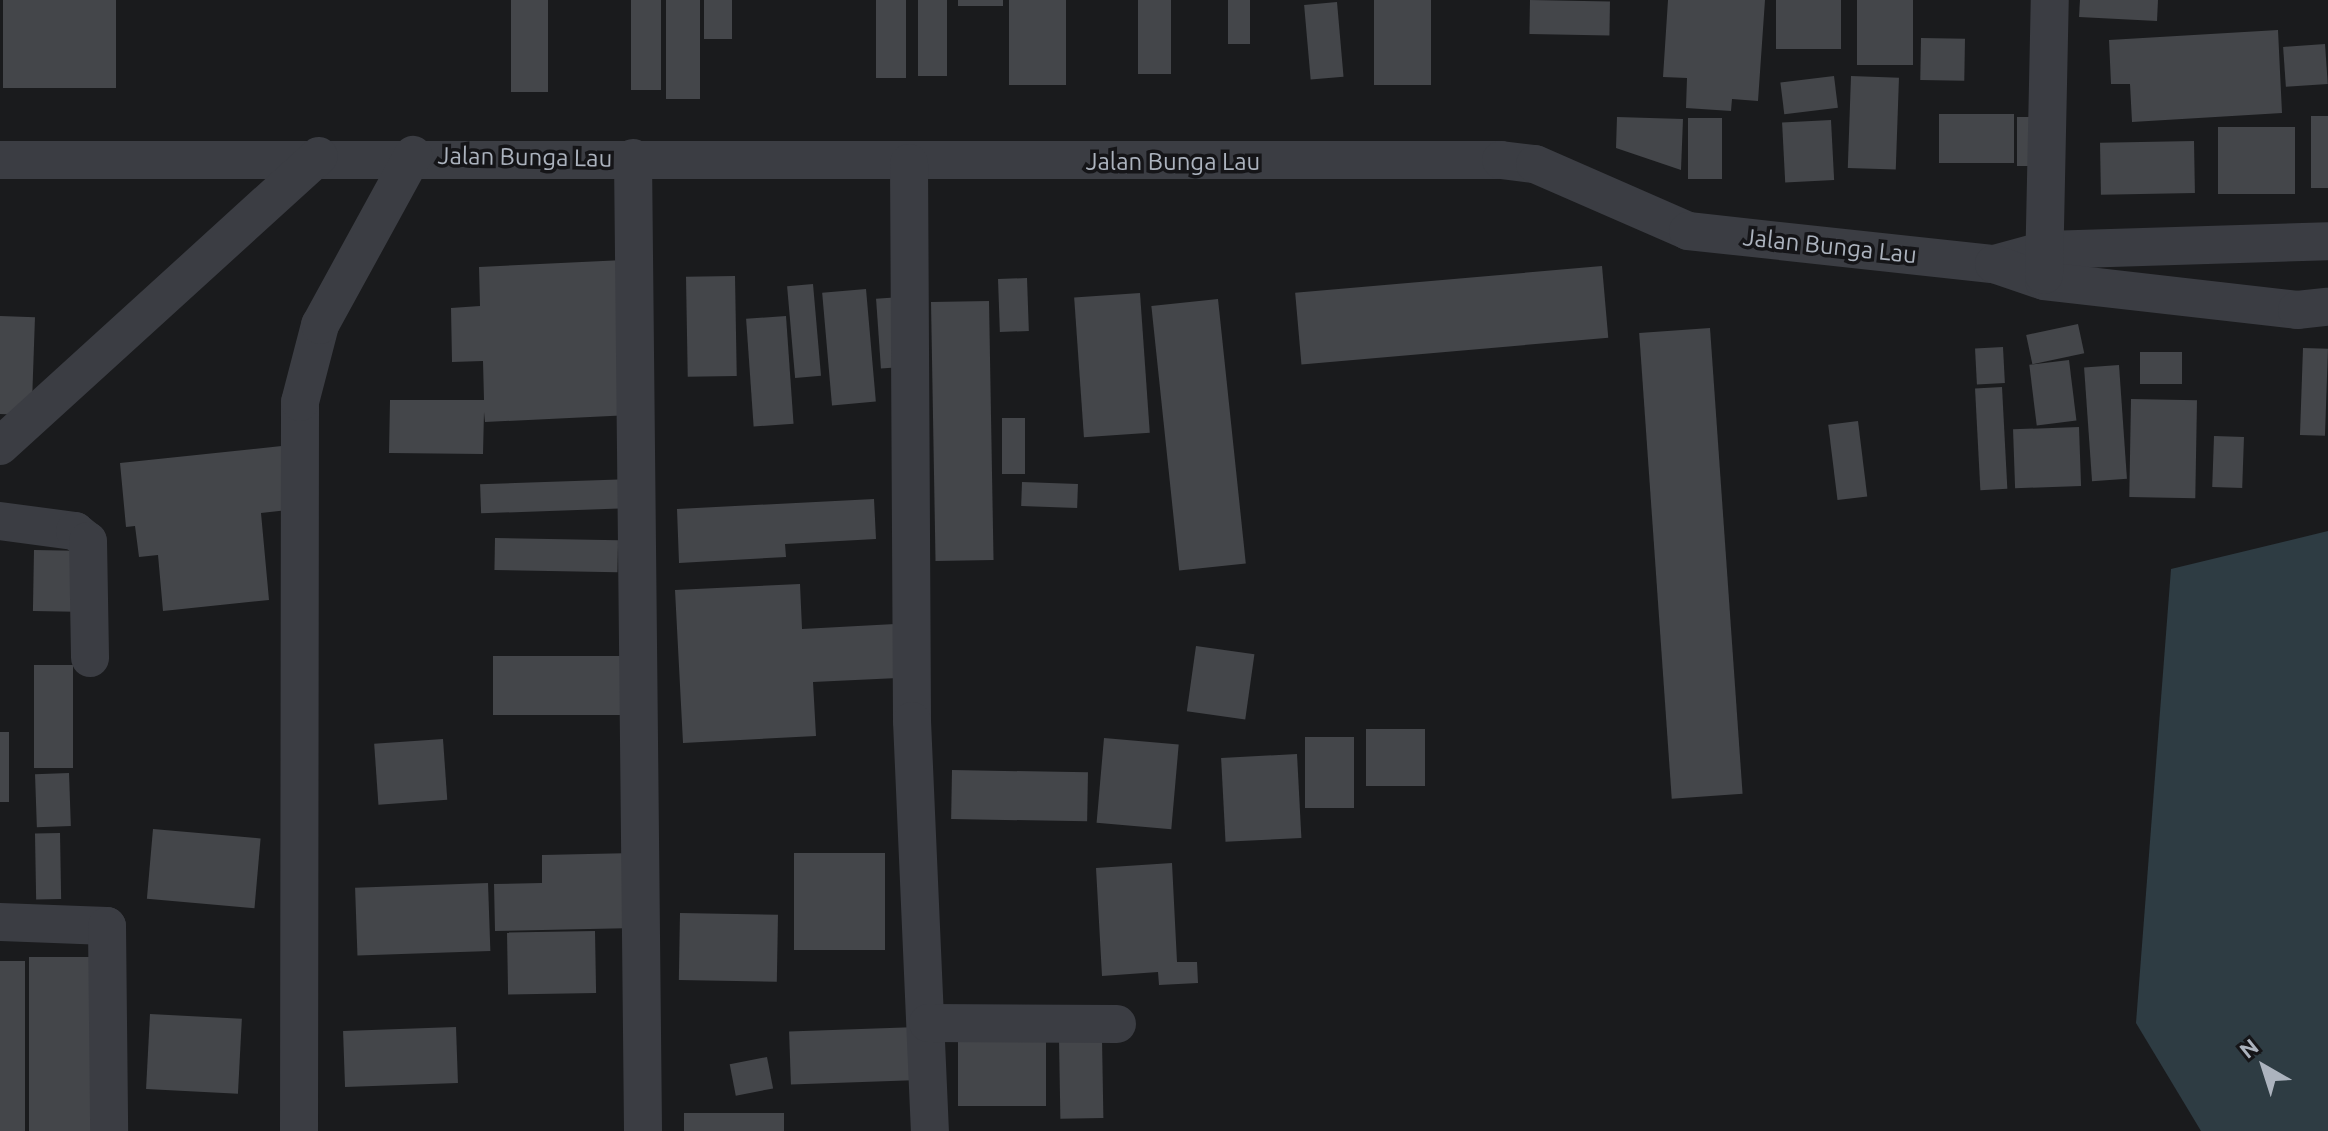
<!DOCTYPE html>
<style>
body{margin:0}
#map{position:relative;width:2328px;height:1131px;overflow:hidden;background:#1a1b1d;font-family:Ubuntu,sans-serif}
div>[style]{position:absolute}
.water>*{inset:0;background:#2e3c43}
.building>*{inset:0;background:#44464a;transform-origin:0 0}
.minor>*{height:38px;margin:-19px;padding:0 19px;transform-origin:19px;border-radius:19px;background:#3b3d43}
span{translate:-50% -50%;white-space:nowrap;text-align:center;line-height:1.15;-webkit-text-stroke:7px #151518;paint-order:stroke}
.street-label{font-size:24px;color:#acb3be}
.north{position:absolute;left:2224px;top:1027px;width:80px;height:80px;-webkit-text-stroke:6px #151518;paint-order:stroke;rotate:321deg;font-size:22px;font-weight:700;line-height:32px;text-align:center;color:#acb3be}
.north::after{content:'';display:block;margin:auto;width:28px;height:36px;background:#acb3be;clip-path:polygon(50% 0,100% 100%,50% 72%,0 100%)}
</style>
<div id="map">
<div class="water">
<i style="clip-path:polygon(2328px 531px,2328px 1131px,2201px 1131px,2136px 1023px,2171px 569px)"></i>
</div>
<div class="building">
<i style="left:3px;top:0;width:113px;height:88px"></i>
<i style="left:511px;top:0;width:37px;height:92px"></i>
<i style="left:631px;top:0;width:30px;height:90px"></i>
<i style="left:666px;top:0;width:34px;height:99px"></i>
<i style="left:704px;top:0;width:28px;height:39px"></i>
<i style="left:876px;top:0;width:30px;height:78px"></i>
<i style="left:918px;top:0;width:29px;height:76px"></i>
<i style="left:958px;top:0;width:45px;height:6px"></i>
<i style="left:1009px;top:0;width:57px;height:85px"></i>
<i style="left:1138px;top:0;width:33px;height:74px"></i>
<i style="left:1228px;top:0;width:22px;height:44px"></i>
<i style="left:1374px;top:0;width:57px;height:85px"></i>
<i style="left:1530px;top:0;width:80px;height:34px;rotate:1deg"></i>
<i style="clip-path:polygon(1668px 0,1765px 0,1758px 101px,1732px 99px,1731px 111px,1686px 108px,1687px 78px,1663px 77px)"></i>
<i style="left:1776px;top:0;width:65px;height:49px"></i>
<i style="left:1857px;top:0;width:56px;height:65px"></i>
<i style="clip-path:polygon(2080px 0,2158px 0,2157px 21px,2079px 17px)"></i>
<i style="left:1337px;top:2px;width:75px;height:33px;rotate:85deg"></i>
<i style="clip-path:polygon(2278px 30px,2282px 113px,2132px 122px,2130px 84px,2111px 84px,2109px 40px)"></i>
<i style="left:1921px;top:38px;width:44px;height:42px;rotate:1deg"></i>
<i style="left:2325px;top:44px;width:40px;height:42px;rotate:86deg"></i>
<i style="left:1834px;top:76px;width:32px;height:54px;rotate:83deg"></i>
<i style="left:1851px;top:76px;width:48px;height:92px;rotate:2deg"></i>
<i style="left:1939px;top:114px;width:75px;height:49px"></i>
<i style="left:2311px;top:116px;width:17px;height:72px"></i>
<i style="clip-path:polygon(1617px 117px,1683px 119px,1681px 170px,1616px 148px)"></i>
<i style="left:2017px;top:117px;width:29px;height:49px"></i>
<i style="left:1688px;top:118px;width:34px;height:61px"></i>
<i style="left:1831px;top:120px;width:60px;height:49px;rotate:87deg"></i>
<i style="left:2295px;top:127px;width:67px;height:77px;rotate:90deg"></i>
<i style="left:2194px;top:141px;width:52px;height:94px;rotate:89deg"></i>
<i style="clip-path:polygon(624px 260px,631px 415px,485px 422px,484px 412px,483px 454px,389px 453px,390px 400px,484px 400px,483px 361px,452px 362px,451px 308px,480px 306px,479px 267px)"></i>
<i style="left:1602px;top:266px;width:72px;height:308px;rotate:85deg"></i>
<i style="left:735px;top:276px;width:100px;height:49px;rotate:89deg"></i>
<i style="left:1027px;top:278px;width:53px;height:29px;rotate:88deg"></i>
<i style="left:813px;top:284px;width:92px;height:26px;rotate:85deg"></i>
<i style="left:866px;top:289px;width:113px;height:44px;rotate:85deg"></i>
<i style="left:1140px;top:293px;width:140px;height:66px;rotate:86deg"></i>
<i style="left:901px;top:297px;width:70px;height:25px;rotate:86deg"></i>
<i style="left:1218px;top:299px;width:266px;height:67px;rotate:84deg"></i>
<i style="left:989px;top:301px;width:259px;height:58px;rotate:89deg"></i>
<i style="left:0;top:316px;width:35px;height:98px;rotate:2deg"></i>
<i style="left:786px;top:316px;width:108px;height:40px;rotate:86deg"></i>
<i style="left:2078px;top:324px;width:30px;height:53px;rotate:78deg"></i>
<i style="left:1710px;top:328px;width:467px;height:71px;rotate:86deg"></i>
<i style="left:2003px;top:347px;width:36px;height:28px;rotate:87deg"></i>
<i style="left:2303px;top:348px;width:25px;height:87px;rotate:2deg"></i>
<i style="left:2140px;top:352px;width:42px;height:32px"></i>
<i style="left:2069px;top:360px;width:61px;height:40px;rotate:83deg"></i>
<i style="left:2119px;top:365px;width:114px;height:35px;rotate:86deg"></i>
<i style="left:2002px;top:387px;width:102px;height:27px;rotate:87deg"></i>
<i style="left:2131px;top:399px;width:66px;height:98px;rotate:1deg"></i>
<i style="left:1002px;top:418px;width:23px;height:56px"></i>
<i style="left:1858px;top:421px;width:76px;height:30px;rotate:83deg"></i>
<i style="left:2079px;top:427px;width:59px;height:66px;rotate:88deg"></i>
<i style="left:2214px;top:436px;width:30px;height:51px;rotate:2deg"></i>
<i style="clip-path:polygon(291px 445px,297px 509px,261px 513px,269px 600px,163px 611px,158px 555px,139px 557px,135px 526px,126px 527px,120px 463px)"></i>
<i style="left:633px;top:479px;width:29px;height:153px;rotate:88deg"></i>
<i style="left:1022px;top:482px;width:56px;height:24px;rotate:2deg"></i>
<i style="clip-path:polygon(874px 499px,876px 539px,785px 544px,786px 557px,679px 563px,677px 509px)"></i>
<i style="left:495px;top:538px;width:123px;height:32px;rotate:1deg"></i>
<i style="left:34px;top:550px;width:42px;height:61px;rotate:1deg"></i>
<i style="clip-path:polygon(800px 584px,802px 629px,895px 624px,898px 678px,813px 682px,816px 736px,683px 743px,675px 590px)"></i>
<i style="left:1196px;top:646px;width:59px;height:66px;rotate:8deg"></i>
<i style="left:620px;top:656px;width:59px;height:127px;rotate:90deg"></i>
<i style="left:34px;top:665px;width:39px;height:103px"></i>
<i style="left:1366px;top:729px;width:59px;height:57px"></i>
<i style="left:0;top:732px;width:9px;height:70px"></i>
<i style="left:1305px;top:737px;width:49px;height:71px"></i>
<i style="left:1104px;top:738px;width:75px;height:85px;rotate:5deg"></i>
<i style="left:443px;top:739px;width:61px;height:69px;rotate:86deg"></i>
<i style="left:1297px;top:754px;width:84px;height:76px;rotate:87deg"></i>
<i style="left:952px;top:770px;width:136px;height:49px;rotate:1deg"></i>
<i style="left:69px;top:773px;width:53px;height:34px;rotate:88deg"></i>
<i style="left:153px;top:829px;width:108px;height:70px;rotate:5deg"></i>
<i style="left:60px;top:833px;width:66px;height:25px;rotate:89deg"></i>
<i style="clip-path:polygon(635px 853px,636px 928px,495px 931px,494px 884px,542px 883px,542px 855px)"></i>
<i style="left:794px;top:853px;width:91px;height:97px"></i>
<i style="clip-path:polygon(1172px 863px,1177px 962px,1197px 962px,1198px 983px,1159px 985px,1158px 972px,1102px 976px,1096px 868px)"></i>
<i style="left:488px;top:883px;width:68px;height:133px;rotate:88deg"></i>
<i style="left:680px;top:913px;width:98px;height:67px;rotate:1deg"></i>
<i style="left:595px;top:931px;width:62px;height:88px;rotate:89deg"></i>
<i style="left:29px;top:957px;width:73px;height:174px"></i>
<i style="left:0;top:961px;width:25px;height:170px"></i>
<i style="left:150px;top:1014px;width:92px;height:75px;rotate:3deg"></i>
<i style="left:456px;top:1027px;width:56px;height:113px;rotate:88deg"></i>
<i style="left:918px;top:1027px;width:53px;height:129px;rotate:88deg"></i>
<i style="left:958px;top:1029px;width:88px;height:77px"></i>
<i style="left:1102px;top:1039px;width:79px;height:43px;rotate:89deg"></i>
<i style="left:767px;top:1057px;width:32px;height:38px;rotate:79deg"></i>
<i style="left:784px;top:1113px;width:18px;height:100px;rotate:90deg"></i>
</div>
<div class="minor">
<i style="left:633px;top:158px;width:973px;rotate:89.41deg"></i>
<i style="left:0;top:160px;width:1501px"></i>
<i style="left:1501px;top:160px;width:34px;rotate:7deg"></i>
<i style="left:1535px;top:164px;width:167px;rotate:23.6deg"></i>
<i style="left:1688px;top:231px;width:308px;rotate:6.2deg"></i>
<i style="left:1994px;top:264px;width:54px;rotate:-15.1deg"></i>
<i style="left:2046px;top:250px;width:282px;rotate:-1.8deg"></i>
<i style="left:909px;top:163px;width:558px;rotate:89.69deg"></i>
<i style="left:912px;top:721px;width:410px;rotate:87.5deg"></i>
<i style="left:1994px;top:264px;width:53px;rotate:18.8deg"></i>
<i style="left:2044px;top:281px;width:255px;rotate:6.5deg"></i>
<i style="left:2297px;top:310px;width:31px;rotate:-6deg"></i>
<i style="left:2044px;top:275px;width:275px;rotate:-88.8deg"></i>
<i style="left:0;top:446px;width:431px;rotate:-42.3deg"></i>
<i style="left:0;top:521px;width:76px;rotate:7.6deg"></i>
<i style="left:75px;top:531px;width:16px;rotate:38deg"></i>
<i style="left:88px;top:541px;width:117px;rotate:89deg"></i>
<i style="left:0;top:922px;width:107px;rotate:2.1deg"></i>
<i style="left:107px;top:926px;width:205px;rotate:89.4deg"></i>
<i style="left:928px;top:1023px;width:189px;rotate:0.3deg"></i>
<i style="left:299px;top:1131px;width:729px;rotate:-89.92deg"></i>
<i style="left:300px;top:402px;width:80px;rotate:-75.4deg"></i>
<i style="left:320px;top:325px;width:194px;rotate:-61.3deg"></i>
</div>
<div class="street-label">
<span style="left:525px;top:157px;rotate:1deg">Jalan Bunga Lau</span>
<span style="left:1173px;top:162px">Jalan Bunga Lau</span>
<span style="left:1830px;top:246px;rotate:6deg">Jalan Bunga Lau</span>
</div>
<div class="north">N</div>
</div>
